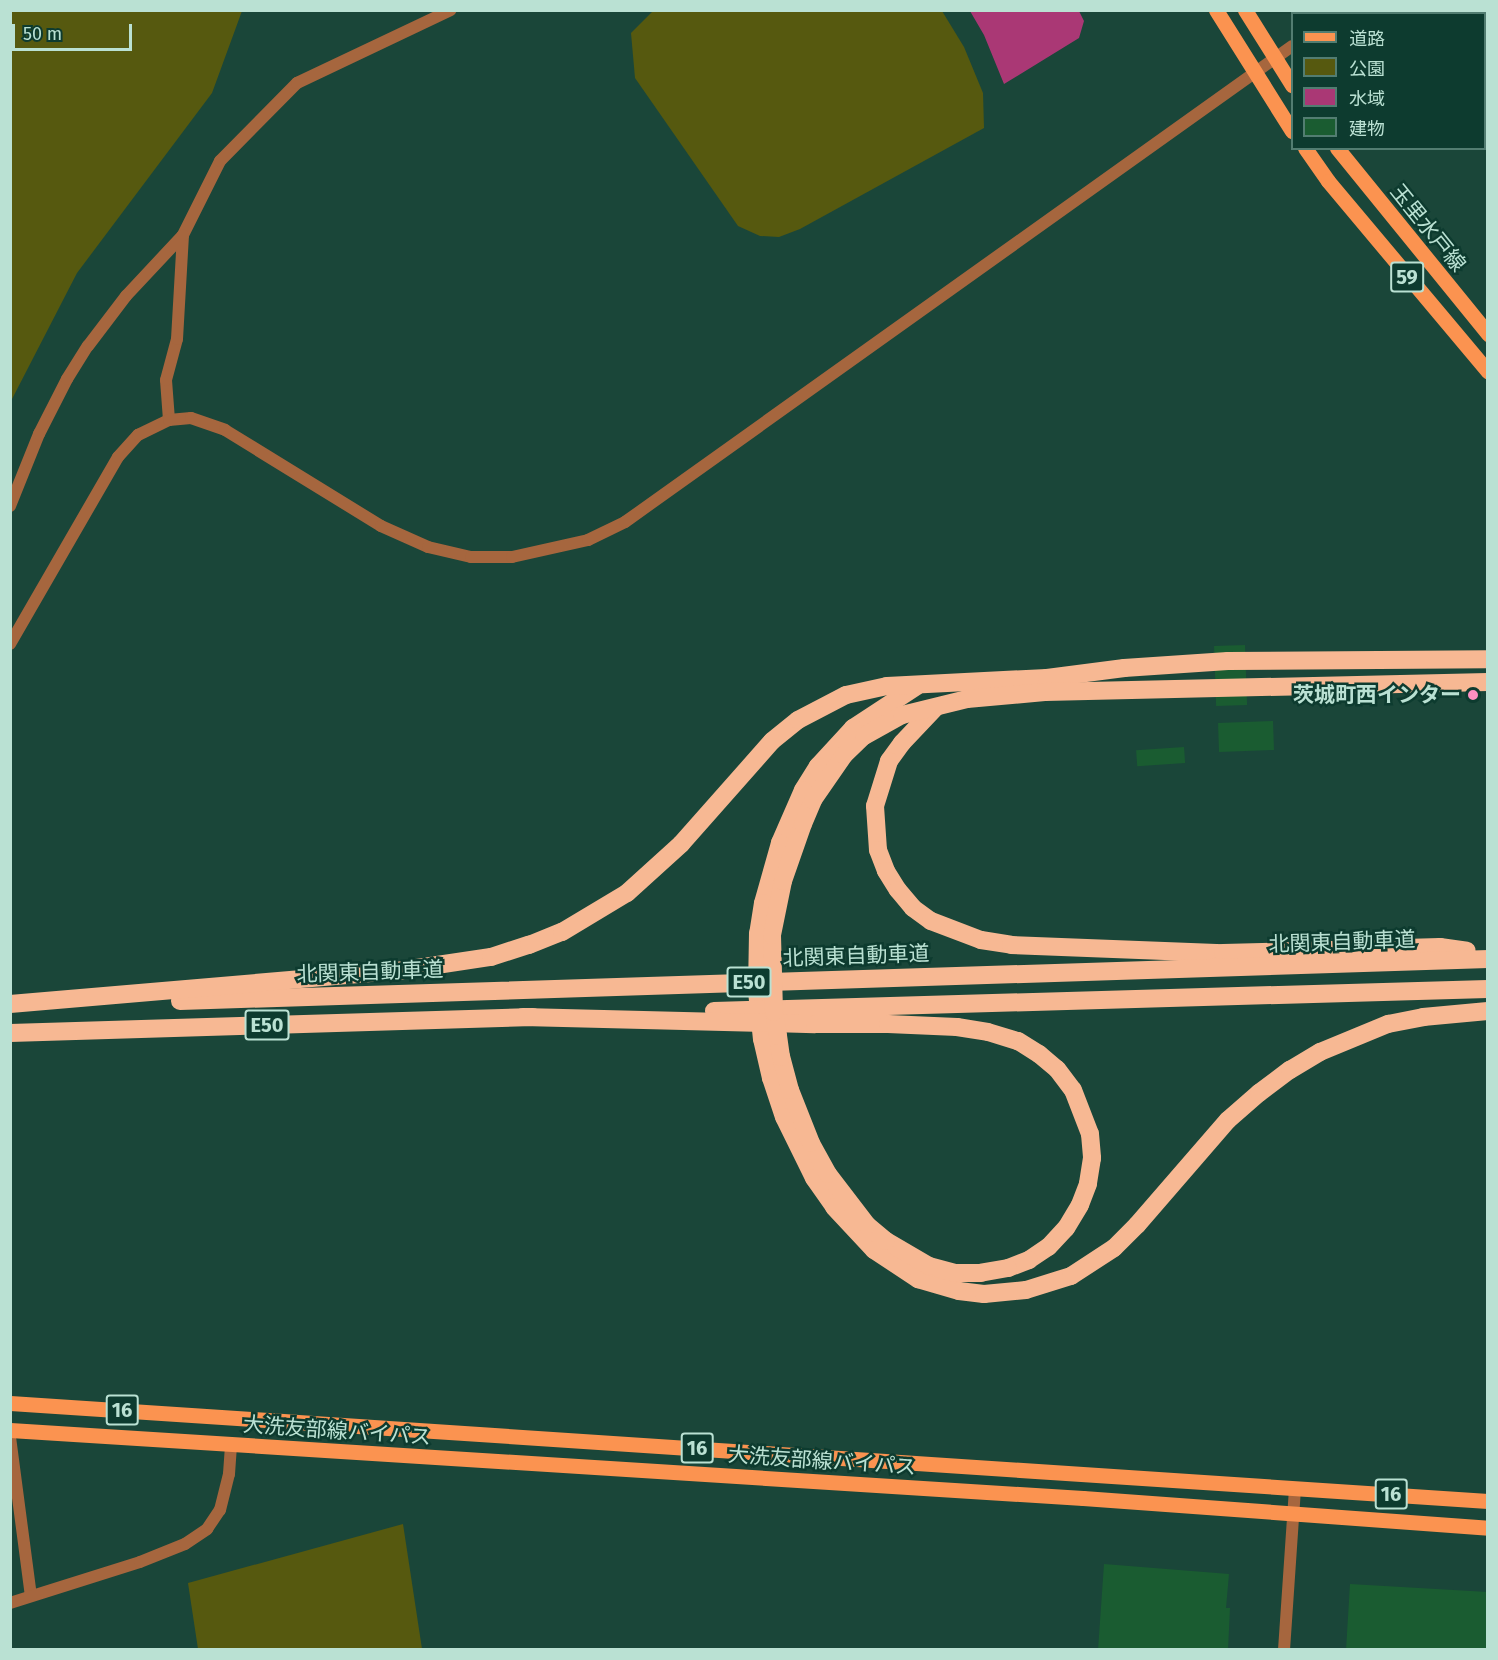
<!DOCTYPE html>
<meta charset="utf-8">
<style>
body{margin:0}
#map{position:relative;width:1498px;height:1660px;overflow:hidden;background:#1a4639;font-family:"Fira Sans","Noto Sans JP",sans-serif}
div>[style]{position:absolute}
.green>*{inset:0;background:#56590f}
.water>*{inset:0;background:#aa3875}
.building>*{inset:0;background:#1a5c31;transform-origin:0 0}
.minor>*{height:12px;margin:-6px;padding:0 6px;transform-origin:6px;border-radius:6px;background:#a6663e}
.tertiary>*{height:12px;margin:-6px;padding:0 6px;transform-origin:6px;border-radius:6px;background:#a6663e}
.primary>*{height:15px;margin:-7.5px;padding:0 7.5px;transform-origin:7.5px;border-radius:7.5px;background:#fb9350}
.motorway>*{height:18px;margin:-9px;padding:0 9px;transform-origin:9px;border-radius:9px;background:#f7b893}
.dots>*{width:16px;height:16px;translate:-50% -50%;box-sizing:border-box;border:3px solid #0d3b2f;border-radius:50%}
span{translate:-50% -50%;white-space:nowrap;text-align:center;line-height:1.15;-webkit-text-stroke:5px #0d3b2f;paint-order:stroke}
.shield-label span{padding:2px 4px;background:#0d3b2f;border:2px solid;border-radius:4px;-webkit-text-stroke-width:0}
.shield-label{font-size:20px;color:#bae1d3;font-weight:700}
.street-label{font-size:21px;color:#bae1d3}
.poi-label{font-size:21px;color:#bae1d3;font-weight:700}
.right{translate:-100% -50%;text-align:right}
.frame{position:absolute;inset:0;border:12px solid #bae1d3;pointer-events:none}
.legend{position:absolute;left:1291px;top:12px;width:195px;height:138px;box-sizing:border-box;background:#0d3b2f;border:2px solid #527d71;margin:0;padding:8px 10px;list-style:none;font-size:18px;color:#bae1d3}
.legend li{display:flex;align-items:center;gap:12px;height:30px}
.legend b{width:30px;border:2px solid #527d71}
.scale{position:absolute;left:12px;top:24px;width:120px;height:27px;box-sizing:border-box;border:3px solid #bae1d3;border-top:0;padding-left:8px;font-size:18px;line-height:21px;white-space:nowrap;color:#bae1d3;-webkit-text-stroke:4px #0d3b2f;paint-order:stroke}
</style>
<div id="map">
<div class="green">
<i style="clip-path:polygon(11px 10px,242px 11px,212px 93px,77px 273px,11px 401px)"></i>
<i style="clip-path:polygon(653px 11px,942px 11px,964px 47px,983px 93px,984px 128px,800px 229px,779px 237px,760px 236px,738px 226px,635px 78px,631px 33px)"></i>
<i style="clip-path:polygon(403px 1524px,422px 1649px,198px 1649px,188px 1583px)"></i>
</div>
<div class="water">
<i style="clip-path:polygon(970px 11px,1079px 11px,1084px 21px,1079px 38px,1004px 84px,984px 35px)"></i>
</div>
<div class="building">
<i style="left:1245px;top:645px;width:60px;height:31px;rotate:88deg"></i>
<i style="left:1273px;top:721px;width:29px;height:55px;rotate:88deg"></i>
<i style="left:1184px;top:747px;width:16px;height:48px;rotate:86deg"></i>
<i style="clip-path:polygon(1104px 1564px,1229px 1574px,1226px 1608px,1230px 1608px,1228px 1650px,1098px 1650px)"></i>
<i style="clip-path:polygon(1350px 1584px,1488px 1592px,1488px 1650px,1346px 1650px)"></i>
</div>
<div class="minor">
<i style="left:169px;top:420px;width:40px;rotate:-94.3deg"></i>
<i style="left:166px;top:380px;width:42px;rotate:-75deg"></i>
<i style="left:177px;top:339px;width:104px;rotate:-86.7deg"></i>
<i style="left:183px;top:235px;width:83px;rotate:-63.4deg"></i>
<i style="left:220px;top:161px;width:110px;rotate:-45.4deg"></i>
<i style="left:297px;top:83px;width:170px;rotate:-25.4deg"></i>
<i style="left:10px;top:506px;width:78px;rotate:-68.1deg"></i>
<i style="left:39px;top:434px;width:62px;rotate:-63deg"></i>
<i style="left:67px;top:379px;width:39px;rotate:-58deg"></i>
<i style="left:88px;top:346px;width:63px;rotate:-52.8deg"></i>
<i style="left:126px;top:296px;width:83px;rotate:-46.9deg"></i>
<i style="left:10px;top:1437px;width:160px;rotate:82.5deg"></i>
<i style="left:10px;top:1603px;width:136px;rotate:-17.5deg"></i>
<i style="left:140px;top:1562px;width:48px;rotate:-21.8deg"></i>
<i style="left:185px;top:1544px;width:27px;rotate:-34deg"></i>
<i style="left:207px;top:1529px;width:23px;rotate:-56deg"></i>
<i style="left:220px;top:1510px;width:37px;rotate:-76deg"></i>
<i style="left:229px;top:1474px;width:29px;rotate:-86deg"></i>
</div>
<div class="tertiary">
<i style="left:1338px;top:14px;width:6px;rotate:-45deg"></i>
<i style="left:10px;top:644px;width:216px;rotate:-60deg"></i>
<i style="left:118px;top:457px;width:30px;rotate:-48deg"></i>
<i style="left:138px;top:435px;width:34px;rotate:-26deg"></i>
<i style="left:169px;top:420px;width:22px;rotate:-5deg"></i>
<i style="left:191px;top:418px;width:36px;rotate:19deg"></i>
<i style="left:225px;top:430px;width:183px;rotate:31.6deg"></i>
<i style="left:381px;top:526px;width:51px;rotate:24.1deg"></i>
<i style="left:428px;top:547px;width:44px;rotate:13.1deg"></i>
<i style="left:471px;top:557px;width:41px"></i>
<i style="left:512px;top:557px;width:78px;rotate:-12.6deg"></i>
<i style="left:588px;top:540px;width:41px;rotate:-25.9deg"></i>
<i style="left:625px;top:522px;width:819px;rotate:-35.51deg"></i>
<i style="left:1284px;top:1650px;width:162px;rotate:-86.1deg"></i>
</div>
<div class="primary">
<i style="left:1216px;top:10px;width:143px;rotate:57.9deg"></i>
<i style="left:1245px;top:10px;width:89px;rotate:57.9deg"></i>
<i style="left:1305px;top:148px;width:40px;rotate:55.1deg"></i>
<i style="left:1328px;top:181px;width:249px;rotate:50deg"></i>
<i style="left:1337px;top:148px;width:240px;rotate:50.9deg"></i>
<i style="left:10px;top:1403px;width:1481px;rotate:3.79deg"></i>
<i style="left:10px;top:1430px;width:1075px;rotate:3.63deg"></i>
<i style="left:1083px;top:1498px;width:406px;rotate:4.2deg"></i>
</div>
<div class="motorway">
<i style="left:917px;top:686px;width:77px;rotate:146.7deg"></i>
<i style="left:853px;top:728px;width:52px;rotate:132.6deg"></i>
<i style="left:818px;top:766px;width:28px;rotate:122deg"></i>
<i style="left:803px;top:790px;width:58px;rotate:113.5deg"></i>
<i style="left:780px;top:843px;width:62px;rotate:105.8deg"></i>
<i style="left:763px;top:903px;width:30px;rotate:99deg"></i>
<i style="left:758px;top:933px;width:58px;rotate:91deg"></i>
<i style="left:757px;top:991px;width:48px;rotate:84.1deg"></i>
<i style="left:762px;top:1039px;width:40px;rotate:77deg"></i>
<i style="left:771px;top:1078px;width:41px;rotate:71.6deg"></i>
<i style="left:784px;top:1117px;width:68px;rotate:63.8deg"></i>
<i style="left:814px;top:1178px;width:35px;rotate:55deg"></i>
<i style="left:834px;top:1207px;width:59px;rotate:47.1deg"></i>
<i style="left:874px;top:1250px;width:53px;rotate:33.4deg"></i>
<i style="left:918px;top:1279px;width:43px;rotate:16.3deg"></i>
<i style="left:959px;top:1291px;width:25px;rotate:7deg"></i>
<i style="left:984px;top:1294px;width:42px;rotate:-5.4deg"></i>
<i style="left:1026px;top:1290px;width:47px;rotate:-17.3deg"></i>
<i style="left:1071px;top:1276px;width:51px;rotate:-33.1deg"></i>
<i style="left:1114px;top:1248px;width:33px;rotate:-45deg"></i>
<i style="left:1137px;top:1225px;width:139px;rotate:-49.1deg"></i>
<i style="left:1228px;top:1120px;width:41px;rotate:-41.1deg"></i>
<i style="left:1259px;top:1093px;width:39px;rotate:-37deg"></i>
<i style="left:1290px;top:1070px;width:35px;rotate:-31deg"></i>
<i style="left:1320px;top:1052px;width:74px;rotate:-22.4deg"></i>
<i style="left:1388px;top:1024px;width:36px;rotate:-11deg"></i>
<i style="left:1423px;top:1017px;width:65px;rotate:-5.3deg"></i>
<i style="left:935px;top:708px;width:48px;rotate:133.3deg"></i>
<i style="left:902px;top:743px;width:22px;rotate:126deg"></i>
<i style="left:889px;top:761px;width:47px;rotate:107.3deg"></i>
<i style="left:875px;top:806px;width:44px;rotate:86.1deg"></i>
<i style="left:878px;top:850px;width:22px;rotate:69deg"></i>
<i style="left:886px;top:871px;width:22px;rotate:58deg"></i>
<i style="left:898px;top:890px;width:23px;rotate:50deg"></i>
<i style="left:913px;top:908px;width:22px;rotate:36deg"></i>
<i style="left:931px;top:921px;width:53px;rotate:20.8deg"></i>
<i style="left:981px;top:940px;width:30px;rotate:9deg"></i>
<i style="left:1011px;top:945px;width:212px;rotate:2.2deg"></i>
<i style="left:1223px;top:953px;width:217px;rotate:-1.6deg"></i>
<i style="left:1440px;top:947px;width:27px;rotate:8deg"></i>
<i style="left:180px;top:1001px;width:1309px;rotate:-1.84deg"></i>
<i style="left:10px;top:1004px;width:388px;rotate:-4.9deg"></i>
<i style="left:397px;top:971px;width:95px;rotate:-8.5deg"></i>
<i style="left:491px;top:957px;width:40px;rotate:-18deg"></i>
<i style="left:529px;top:945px;width:35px;rotate:-22deg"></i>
<i style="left:562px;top:932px;width:76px;rotate:-31deg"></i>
<i style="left:627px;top:893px;width:73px;rotate:-42.2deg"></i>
<i style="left:681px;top:844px;width:137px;rotate:-48.5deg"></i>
<i style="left:772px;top:741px;width:33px;rotate:-39deg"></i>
<i style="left:798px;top:720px;width:54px;rotate:-27.5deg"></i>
<i style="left:846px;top:695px;width:42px;rotate:-12.4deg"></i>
<i style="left:887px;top:686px;width:160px;rotate:-2.9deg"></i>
<i style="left:1047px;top:678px;width:78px;rotate:-7.4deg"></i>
<i style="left:1124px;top:668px;width:104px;rotate:-3.9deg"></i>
<i style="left:1228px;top:661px;width:260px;rotate:-0.4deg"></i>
<i style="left:714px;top:1011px;width:774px;rotate:-1.63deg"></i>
<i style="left:523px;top:1017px;width:292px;rotate:1.4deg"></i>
<i style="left:815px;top:1024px;width:73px"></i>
<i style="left:888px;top:1024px;width:69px;rotate:2.5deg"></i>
<i style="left:957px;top:1027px;width:31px;rotate:9deg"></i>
<i style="left:988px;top:1032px;width:31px;rotate:17deg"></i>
<i style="left:1018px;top:1041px;width:25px;rotate:32deg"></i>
<i style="left:1039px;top:1054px;width:23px;rotate:40deg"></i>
<i style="left:1057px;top:1069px;width:26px;rotate:53deg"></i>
<i style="left:1073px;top:1090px;width:47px;rotate:68.9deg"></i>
<i style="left:1090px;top:1134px;width:24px;rotate:85deg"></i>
<i style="left:1092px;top:1158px;width:26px;rotate:99deg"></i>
<i style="left:1088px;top:1184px;width:22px;rotate:111deg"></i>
<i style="left:1080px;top:1205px;width:27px;rotate:121deg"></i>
<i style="left:1066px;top:1228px;width:26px;rotate:133deg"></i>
<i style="left:1048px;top:1247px;width:23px;rotate:146deg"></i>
<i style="left:1029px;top:1260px;width:22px;rotate:159deg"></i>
<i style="left:1008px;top:1268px;width:27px;rotate:170deg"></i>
<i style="left:981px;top:1273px;width:26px;rotate:180deg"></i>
<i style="left:955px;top:1273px;width:27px;rotate:-165deg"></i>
<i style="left:929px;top:1266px;width:50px;rotate:-149.8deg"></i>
<i style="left:886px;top:1241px;width:25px;rotate:-140deg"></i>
<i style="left:867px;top:1225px;width:64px;rotate:-127.4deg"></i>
<i style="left:828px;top:1174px;width:35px;rotate:-119deg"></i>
<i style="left:811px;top:1143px;width:57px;rotate:-111.6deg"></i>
<i style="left:790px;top:1090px;width:34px;rotate:-105deg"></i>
<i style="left:781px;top:1057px;width:21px;rotate:-98deg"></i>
<i style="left:778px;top:1036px;width:24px;rotate:-99deg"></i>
<i style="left:774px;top:1012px;width:77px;rotate:-91.5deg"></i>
<i style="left:772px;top:935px;width:55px;rotate:-78.5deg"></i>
<i style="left:783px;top:881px;width:60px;rotate:-70.7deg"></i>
<i style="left:803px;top:824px;width:26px;rotate:-67deg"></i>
<i style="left:813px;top:800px;width:55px;rotate:-55.4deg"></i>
<i style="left:844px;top:755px;width:28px;rotate:-44deg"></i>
<i style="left:864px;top:736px;width:43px;rotate:-28.9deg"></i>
<i style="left:902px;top:715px;width:67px;rotate:-13.8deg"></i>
<i style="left:967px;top:699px;width:78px;rotate:-5.1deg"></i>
<i style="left:1045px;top:692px;width:443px;rotate:-1.3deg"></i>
<i style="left:10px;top:1033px;width:523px;rotate:-1.75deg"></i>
</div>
<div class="dots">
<i style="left:1473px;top:695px;background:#fc8fc2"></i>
</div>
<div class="shield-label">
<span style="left:1407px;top:277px">59</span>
<span style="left:749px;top:982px">E50</span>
<span style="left:267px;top:1025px">E50</span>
<span style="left:122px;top:1410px">16</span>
<span style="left:697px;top:1448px">16</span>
<span style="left:1391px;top:1494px">16</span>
</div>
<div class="street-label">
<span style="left:1428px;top:228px;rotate:51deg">玉里水戸線</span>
<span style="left:1342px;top:942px;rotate:-2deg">北関東自動車道</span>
<span style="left:856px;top:956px;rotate:-2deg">北関東自動車道</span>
<span style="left:370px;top:972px;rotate:-2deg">北関東自動車道</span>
<span style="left:337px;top:1431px;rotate:4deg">大洗友部線バイパス</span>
<span style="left:822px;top:1461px;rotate:4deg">大洗友部線バイパス</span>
</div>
<div class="poi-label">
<span class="right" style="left:1461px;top:695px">茨城町西インター</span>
</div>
<div class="frame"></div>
<ul class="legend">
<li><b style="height:8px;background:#fb9350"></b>道路</li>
<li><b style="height:16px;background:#56590f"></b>公園</li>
<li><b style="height:16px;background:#aa3875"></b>水域</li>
<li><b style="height:16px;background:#1a5c31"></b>建物</li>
</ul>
<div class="scale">50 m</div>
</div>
